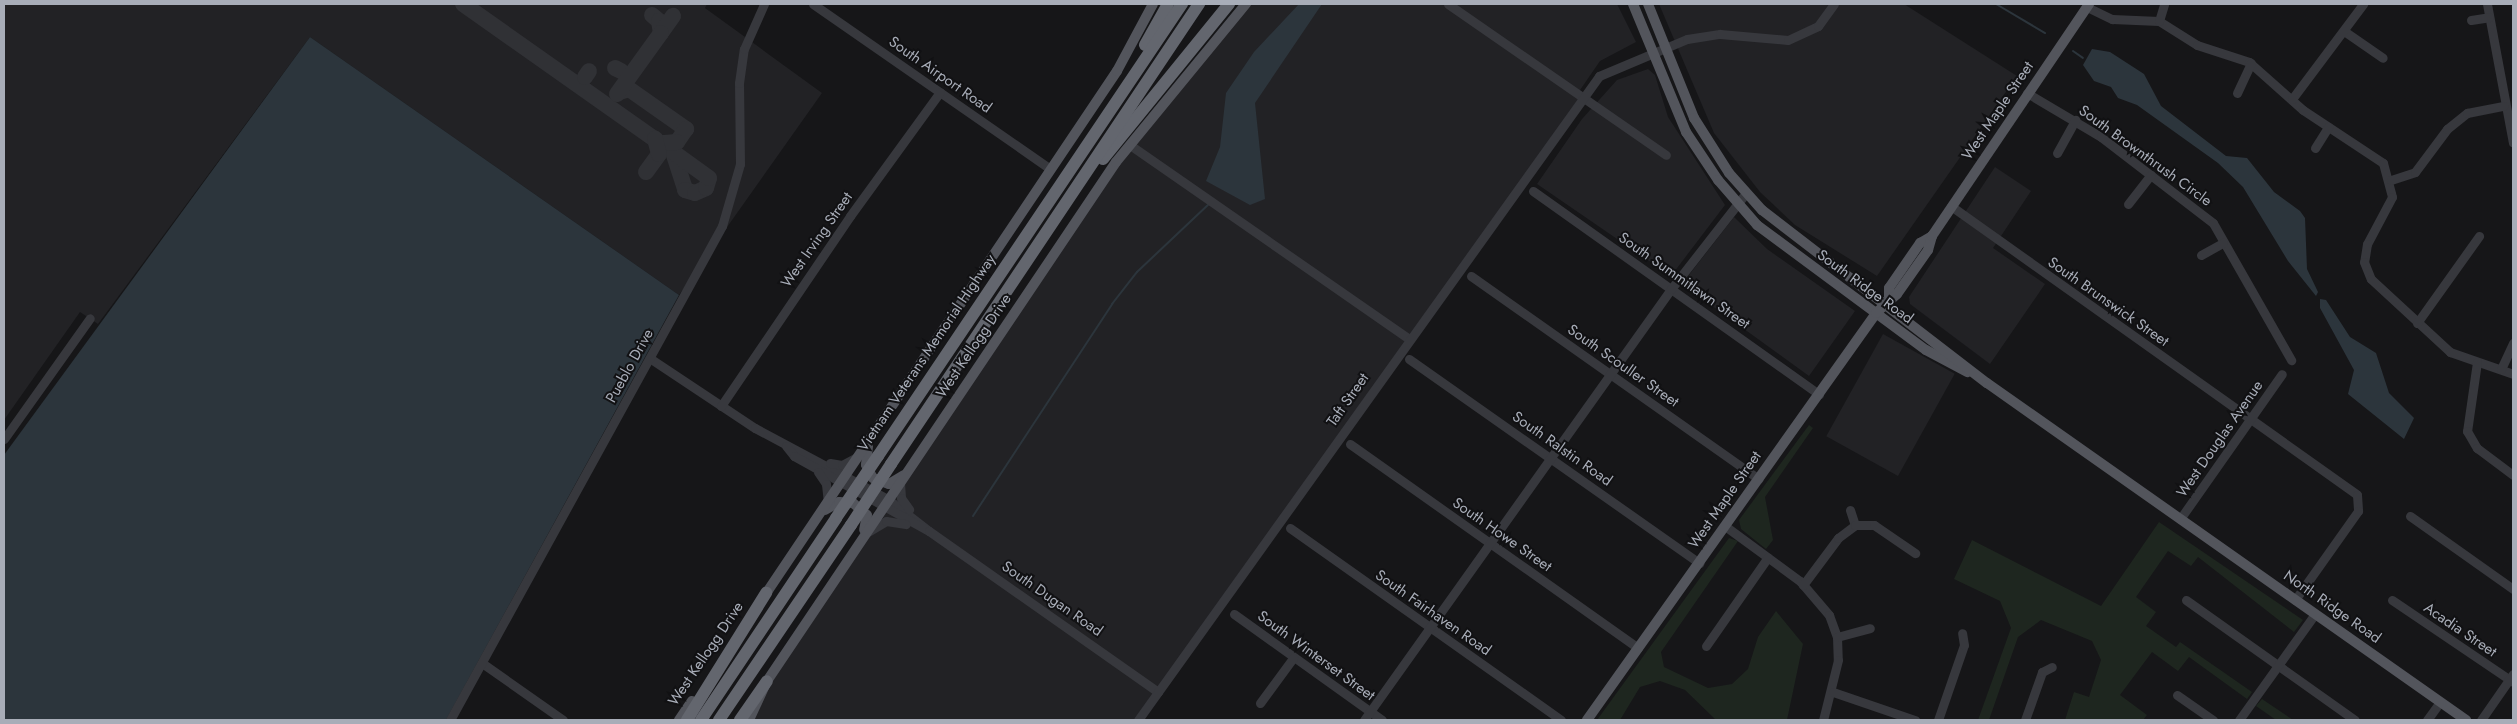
<!DOCTYPE html>
<style>
body{margin:0}
#map{position:relative;width:2517px;height:724px;overflow:hidden;background:#161618;font-family:Jost,sans-serif}
div>[style]{position:absolute}
.built>*{inset:0;background:#222225;transform-origin:0 0}
.green>*{inset:0;background:#1e261f}
.water>*{inset:0;background:#2c353c}
.stream>*{height:2px;margin:-1px;padding:0 1px;transform-origin:1px;border-radius:1px;background:#2c353c}
.taxiway>*{height:16px;margin:-8px;padding:0 8px;transform-origin:8px;border-radius:8px;background:#303135}
.minor>*{height:9px;margin:-4.5px;padding:0 4.5px;transform-origin:4.5px;border-radius:4.5px;background:#37383d}
.major>*{height:10px;margin:-5px;padding:0 5px;transform-origin:5px;border-radius:5px;background:#53555c}
.highway>*{height:12px;margin:-6px;padding:0 6px;transform-origin:6px;border-radius:6px;background:#63666e}
.highway-bridge>*{height:12px;margin:-6px;padding:0 6px;transform-origin:6px;border-radius:6px;background:#63666e}
span{translate:-50% -50%;white-space:nowrap;text-align:center;line-height:1.15;-webkit-text-stroke:4px #111113;paint-order:stroke}
.street-label{font-size:15px;color:#a8adb8}
.frame{position:absolute;inset:0;border:5px solid #a8adb8;pointer-events:none}
</style>
<div id="map">
<div class="built">
<i style="clip-path:polygon(4px 4px,707px 4px,705px 8px,822px 93px,679px 295px,310px 37px,98px 324px,80px 312px,4px 420px)"></i>
<i style="clip-path:polygon(1243px 4px,1617px 4px,1636px 42px,1600px 61px,1578px 93px,1583px 97px,1139px 720px,748px 720px,767px 681px,1116px 162px)"></i>
<i style="clip-path:polygon(1659px 4px,1904px 4px,2017px 76px,1877px 276px,1795px 225px,1760px 192px,1714px 133px)"></i>
<i style="clip-path:polygon(1648px 69px,1655px 75px,1668px 117px,1725px 205px,1671px 276px,1537px 184px,1582px 119px,1617px 80px)"></i>
<i style="clip-path:polygon(1995px 167px,2031px 191px,1993px 248px,2045px 284px,1990px 364px,1910px 304px,1909px 297px)"></i>
<i style="clip-path:polygon(1734px 217px,1767px 249px,1855px 311px,1809px 376px,1682px 284px)"></i>
<i style="left:1883px;top:334px;width:82px;height:117px;rotate:29deg"></i>
</div>
<div class="green">
<i style="clip-path:polygon(1809px 425px,1813px 428px,1765px 497px,1773px 540px,1766px 549px,1741px 529px,1739px 520px)"></i>
<i style="clip-path:polygon(2159px 522px,2303px 620px,2294px 632px,2198px 557px,2191px 566px,2168px 551px,2136px 597px,2156px 612px,2146px 626px,2176px 647px,2180px 642px,2252px 692px,2247px 699px,2189px 657px,2178px 671px,2152px 652px,2120px 695px,2147px 715px,2143px 720px,2065px 720px,2074px 692px,2089px 697px,2101px 660px,2092px 641px,2041px 620px,2018px 637px,1989px 720px,1978px 720px,2011px 628px,2000px 601px,1954px 579px,1972px 540px,2101px 606px)"></i>
<i style="clip-path:polygon(1729px 538px,1738px 541px,1661px 652px,1664px 667px,1708px 688px,1732px 684px,1748px 669px,1758px 637px,1776px 611px,1803px 644px,1787px 720px,1716px 720px,1685px 690px,1660px 681px,1640px 687px,1620px 720px,1597px 720px)"></i>
<i style="clip-path:polygon(2262px 699px,2293px 720px,2276px 720px,2256px 706px)"></i>
</div>
<div class="water">
<i style="clip-path:polygon(1299px 4px,1322px 4px,1255px 103px,1265px 199px,1250px 205px,1206px 181px,1220px 147px,1226px 93px,1254px 52px)"></i>
<i style="clip-path:polygon(310px 37px,679px 295px,446px 720px,4px 720px,4px 455px)"></i>
<i style="clip-path:polygon(2092px 49px,2110px 52px,2144px 74px,2161px 106px,2226px 156px,2247px 158px,2274px 192px,2300px 211px,2305px 218px,2307px 269px,2318px 292px,2316px 296px,2288px 261px,2243px 187px,2218px 163px,2137px 105px,2118px 98px,2111px 87px,2094px 81px,2083px 65px)"></i>
<i style="clip-path:polygon(2320px 299px,2326px 300px,2350px 337px,2376px 353px,2389px 393px,2414px 418px,2404px 439px,2348px 394px,2354px 370px,2320px 308px)"></i>
</div>
<div class="stream">
<i style="left:1996px;top:4px;width:57px;rotate:30.6deg"></i>
<i style="left:2073px;top:51px;width:12px;rotate:35deg"></i>
<i style="left:973px;top:516px;width:254px;rotate:-56.7deg"></i>
<i style="left:1112px;top:304px;width:41px;rotate:-52deg"></i>
<i style="left:1137px;top:272px;width:99px;rotate:-43.4deg"></i>
</div>
<div class="taxiway">
<i style="left:463px;top:4px;width:257px;rotate:35.2deg"></i>
<i style="left:673px;top:152px;width:40px;rotate:72deg"></i>
<i style="left:685px;top:190px;width:10px;rotate:17deg"></i>
<i style="left:695px;top:193px;width:12px;rotate:-24deg"></i>
<i style="left:706px;top:188px;width:10px;rotate:-73deg"></i>
<i style="left:709px;top:178px;width:44px;rotate:-144.2deg"></i>
<i style="left:652px;top:15px;width:9px;rotate:41deg"></i>
<i style="left:659px;top:21px;width:12px;rotate:81deg"></i>
<i style="left:661px;top:33px;width:21px;rotate:-55deg"></i>
<i style="left:615px;top:68px;width:7px;rotate:27deg"></i>
<i style="left:585px;top:77px;width:7px;rotate:-56deg"></i>
<i style="left:620px;top:92px;width:9px;rotate:-18deg"></i>
<i style="left:629px;top:89px;width:70px;rotate:35.1deg"></i>
<i style="left:686px;top:129px;width:16px;rotate:125deg"></i>
<i style="left:677px;top:142px;width:16px;rotate:176deg"></i>
<i style="left:617px;top:94px;width:75px;rotate:-54.2deg"></i>
<i style="left:646px;top:172px;width:22px;rotate:-54deg"></i>
<i style="left:659px;top:154px;width:16px;rotate:-105deg"></i>
</div>
<div class="minor">
<i style="left:813px;top:4px;width:289px;rotate:34.8deg"></i>
<i style="left:1448px;top:4px;width:265px;rotate:34.7deg"></i>
<i style="left:2487px;top:4px;width:141px;rotate:79.4deg"></i>
<i style="left:2087px;top:7px;width:28px;rotate:26deg"></i>
<i style="left:2112px;top:19px;width:47px;rotate:2.4deg"></i>
<i style="left:2159px;top:21px;width:45px;rotate:32.3deg"></i>
<i style="left:2197px;top:45px;width:55px;rotate:18.1deg"></i>
<i style="left:2249px;top:62px;width:72px;rotate:41.6deg"></i>
<i style="left:2303px;top:110px;width:96px;rotate:33.5deg"></i>
<i style="left:2383px;top:163px;width:35px;rotate:75deg"></i>
<i style="left:2392px;top:197px;width:53px;rotate:118deg"></i>
<i style="left:2367px;top:244px;width:18px;rotate:99deg"></i>
<i style="left:2364px;top:262px;width:18px;rotate:68deg"></i>
<i style="left:2371px;top:279px;width:108px;rotate:42.7deg"></i>
<i style="left:2450px;top:352px;width:67px;rotate:19.2deg"></i>
<i style="left:2471px;top:20px;width:18px;rotate:-9deg"></i>
<i style="left:2159px;top:21px;width:17px;rotate:-73deg"></i>
<i style="left:2344px;top:31px;width:47px;rotate:34.7deg"></i>
<i style="left:2027px;top:93px;width:86px;rotate:30.7deg"></i>
<i style="left:2101px;top:137px;width:141px;rotate:37.5deg"></i>
<i style="left:2213px;top:223px;width:158px;rotate:60.3deg"></i>
<i style="left:2237px;top:93px;width:33px;rotate:-65deg"></i>
<i style="left:2292px;top:99px;width:119px;rotate:-53.2deg"></i>
<i style="left:1130px;top:145px;width:340px;rotate:34.8deg"></i>
<i style="left:2315px;top:148px;width:25px;rotate:-58deg"></i>
<i style="left:2057px;top:153px;width:38px;rotate:-61deg"></i>
<i style="left:2391px;top:180px;width:25px;rotate:-18deg"></i>
<i style="left:2415px;top:172px;width:54px;rotate:-53.3deg"></i>
<i style="left:2447px;top:129px;width:26px;rotate:-39deg"></i>
<i style="left:2467px;top:113px;width:37px;rotate:-11deg"></i>
<i style="left:1533px;top:191px;width:351px;rotate:35.4deg"></i>
<i style="left:2128px;top:204px;width:37px;rotate:-52deg"></i>
<i style="left:1951px;top:206px;width:498px;rotate:35.4deg"></i>
<i style="left:2357px;top:495px;width:16px;rotate:86deg"></i>
<i style="left:2358px;top:511px;width:109px;rotate:125.3deg"></i>
<i style="left:2201px;top:255px;width:25px;rotate:-29deg"></i>
<i style="left:1471px;top:276px;width:352px;rotate:35.2deg"></i>
<i style="left:2417px;top:323px;width:107px;rotate:-54.5deg"></i>
<i style="left:651px;top:359px;width:125px;rotate:33.6deg"></i>
<i style="left:755px;top:428px;width:152px;rotate:28.2deg"></i>
<i style="left:889px;top:500px;width:51px;rotate:37.8deg"></i>
<i style="left:1409px;top:359px;width:355px;rotate:35.1deg"></i>
<i style="left:2477px;top:362px;width:70px;rotate:98.2deg"></i>
<i style="left:2467px;top:431px;width:20px;rotate:60deg"></i>
<i style="left:2477px;top:448px;width:45px;rotate:36.9deg"></i>
<i style="left:2501px;top:369px;width:29px;rotate:-65deg"></i>
<i style="left:721px;top:406px;width:230px;rotate:-55.8deg"></i>
<i style="left:850px;top:216px;width:153px;rotate:-54deg"></i>
<i style="left:4px;top:439px;width:148px;rotate:-54.6deg"></i>
<i style="left:1350px;top:444px;width:353px;rotate:35.3deg"></i>
<i style="left:786px;top:446px;width:13px;rotate:51deg"></i>
<i style="left:794px;top:456px;width:154px;rotate:29.1deg"></i>
<i style="left:929px;top:531px;width:280px;rotate:35.1deg"></i>
<i style="left:830px;top:463px;width:12px;rotate:9deg"></i>
<i style="left:842px;top:465px;width:17px;rotate:-28deg"></i>
<i style="left:818px;top:472px;width:14px;rotate:56deg"></i>
<i style="left:826px;top:484px;width:18px;rotate:84deg"></i>
<i style="left:900px;top:483px;width:15px;rotate:86deg"></i>
<i style="left:901px;top:498px;width:14px;rotate:54deg"></i>
<i style="left:1850px;top:510px;width:16px;rotate:72deg"></i>
<i style="left:2410px;top:516px;width:126px;rotate:35.3deg"></i>
<i style="left:2180px;top:519px;width:177px;rotate:-54.9deg"></i>
<i style="left:1725px;top:526px;width:93px;rotate:36.3deg"></i>
<i style="left:1800px;top:581px;width:45px;rotate:49.5deg"></i>
<i style="left:1829px;top:615px;width:23px;rotate:70deg"></i>
<i style="left:1837px;top:637px;width:23px;rotate:88deg"></i>
<i style="left:1838px;top:660px;width:62px;rotate:104deg"></i>
<i style="left:1290px;top:528px;width:332px;rotate:35.3deg"></i>
<i style="left:868px;top:532px;width:21px;rotate:-31deg"></i>
<i style="left:886px;top:521px;width:20px;rotate:9deg"></i>
<i style="left:1803px;top:585px;width:59px;rotate:-53.3deg"></i>
<i style="left:1838px;top:538px;width:21px;rotate:-37deg"></i>
<i style="left:1855px;top:525px;width:19px"></i>
<i style="left:1874px;top:525px;width:50px;rotate:34.3deg"></i>
<i style="left:2186px;top:600px;width:207px;rotate:35.4deg"></i>
<i style="left:2392px;top:600px;width:146px;rotate:34.1deg"></i>
<i style="left:1234px;top:614px;width:182px;rotate:35.6deg"></i>
<i style="left:1837px;top:637px;width:34px;rotate:-15deg"></i>
<i style="left:1706px;top:646px;width:108px;rotate:-55.1deg"></i>
<i style="left:482px;top:663px;width:99px;rotate:35.1deg"></i>
<i style="left:1833px;top:692px;width:87px;rotate:18.9deg"></i>
<i style="left:2177px;top:695px;width:44px;rotate:34.8deg"></i>
<i style="left:1260px;top:703px;width:56px;rotate:-53.7deg"></i>
<i style="left:450px;top:720px;width:564px;rotate:-61.16deg"></i>
<i style="left:722px;top:226px;width:65px;rotate:-73.8deg"></i>
<i style="left:740px;top:164px;width:81px;rotate:-90.7deg"></i>
<i style="left:739px;top:83px;width:34px;rotate:-82deg"></i>
<i style="left:744px;top:49px;width:49px;rotate:-66deg"></i>
<i style="left:1138px;top:720px;width:792px;rotate:-54.4deg"></i>
<i style="left:1599px;top:76px;width:95px;rotate:-22.8deg"></i>
<i style="left:1687px;top:39px;width:33px;rotate:-9deg"></i>
<i style="left:1720px;top:34px;width:68px;rotate:5deg"></i>
<i style="left:1788px;top:40px;width:33px;rotate:-25deg"></i>
<i style="left:1818px;top:26px;width:27px;rotate:-54deg"></i>
<i style="left:1364px;top:720px;width:529px;rotate:-54.54deg"></i>
<i style="left:1671px;top:289px;width:122px;rotate:-52deg"></i>
<i style="left:1938px;top:720px;width:79px;rotate:-70.9deg"></i>
<i style="left:1964px;top:645px;width:12px;rotate:-99deg"></i>
<i style="left:2025px;top:720px;width:51px;rotate:-70.5deg"></i>
<i style="left:2042px;top:672px;width:11px;rotate:-27deg"></i>
<i style="left:2239px;top:720px;width:130px;rotate:-54.4deg"></i>
<i style="left:2427px;top:720px;width:22px;rotate:-54deg"></i>
<i style="left:2481px;top:720px;width:56px;rotate:-55.2deg"></i>
</div>
<div class="major">
<i style="left:1633px;top:4px;width:139px;rotate:67.5deg"></i>
<i style="left:1686px;top:132px;width:58px;rotate:56.3deg"></i>
<i style="left:1718px;top:180px;width:60px;rotate:49.1deg"></i>
<i style="left:1757px;top:225px;width:210px;rotate:36.5deg"></i>
<i style="left:1926px;top:350px;width:47px;rotate:28.2deg"></i>
<i style="left:1648px;top:4px;width:123px;rotate:68deg"></i>
<i style="left:1694px;top:118px;width:65px;rotate:57.5deg"></i>
<i style="left:1729px;top:173px;width:50px;rotate:48.3deg"></i>
<i style="left:1762px;top:210px;width:284px;rotate:37.6deg"></i>
<i style="left:1987px;top:383px;width:586px;rotate:35.13deg"></i>
<i style="left:1889px;top:297px;width:9px;rotate:-90deg"></i>
<i style="left:1889px;top:288px;width:55px;rotate:-55.4deg"></i>
<i style="left:1920px;top:243px;width:14px;rotate:-30deg"></i>
<i style="left:868px;top:446px;width:19px;rotate:96deg"></i>
<i style="left:866px;top:465px;width:15px;rotate:62deg"></i>
<i style="left:873px;top:478px;width:17px;rotate:21deg"></i>
<i style="left:889px;top:484px;width:17px;rotate:-31deg"></i>
<i style="left:825px;top:510px;width:16px;rotate:-30deg"></i>
<i style="left:839px;top:502px;width:14px;rotate:4deg"></i>
<i style="left:853px;top:503px;width:18px;rotate:41deg"></i>
<i style="left:867px;top:515px;width:15px;rotate:101deg"></i>
<i style="left:763px;top:598px;width:635px;rotate:-56.11deg"></i>
<i style="left:1117px;top:71px;width:76px;rotate:-61.8deg"></i>
<i style="left:679px;top:720px;width:23px;rotate:-56deg"></i>
<i style="left:749px;top:720px;width:43px;rotate:-65.2deg"></i>
<i style="left:767px;top:681px;width:625px;rotate:-56.08deg"></i>
<i style="left:1116px;top:162px;width:205px;rotate:-50.6deg"></i>
<i style="left:1587px;top:720px;width:499px;rotate:-54.6deg"></i>
<i style="left:1876px;top:313px;width:28px;rotate:-42deg"></i>
<i style="left:1897px;top:294px;width:54px;rotate:-54.8deg"></i>
<i style="left:1928px;top:250px;width:15px;rotate:-74deg"></i>
<i style="left:1932px;top:236px;width:280px;rotate:-55.9deg"></i>
</div>
<div class="highway">
<i style="left:1145px;top:45px;width:47px;rotate:-60.7deg"></i>
<i style="left:1103px;top:159px;width:200px;rotate:-50.9deg"></i>
<i style="left:878px;top:456px;width:545px;rotate:-56.08deg"></i>
<i style="left:891px;top:464px;width:554px;rotate:-56.2deg"></i>
<i style="left:687px;top:720px;width:150px;rotate:-58.1deg"></i>
<i style="left:701px;top:720px;width:243px;rotate:-56.2deg"></i>
<i style="left:719px;top:720px;width:235px;rotate:-55.9deg"></i>
<i style="left:740px;top:720px;width:47px;rotate:-55.3deg"></i>
</div>
<div class="highway-bridge">
<i style="left:836px;top:518px;width:75px;rotate:-55.9deg"></i>
<i style="left:851px;top:525px;width:73px;rotate:-56.7deg"></i>
</div>
<div class="street-label">
<span style="left:940px;top:75px;rotate:35deg">South Airport Road</span>
<span style="left:1998px;top:111px;rotate:-56deg">West Maple Street</span>
<span style="left:2145px;top:156px;rotate:36deg">South Brownthrush Circle</span>
<span style="left:817px;top:240px;rotate:-55deg">West Irving Street</span>
<span style="left:1684px;top:281px;rotate:35deg">South Summitlawn Street</span>
<span style="left:1865px;top:287px;rotate:36deg">South Ridge Road</span>
<span style="left:2108px;top:302px;rotate:35deg">South Brunswick Street</span>
<span style="left:974px;top:346px;rotate:-56deg">West Kellogg Drive</span>
<span style="left:927px;top:353px;rotate:-56deg">Vietnam Veterans Memorial Highway</span>
<span style="left:630px;top:366px;rotate:-61deg">Pueblo Drive</span>
<span style="left:1623px;top:366px;rotate:35deg">South Scouller Street</span>
<span style="left:1348px;top:400px;rotate:-55deg">Taft Street</span>
<span style="left:2220px;top:439px;rotate:-55deg">West Douglas Avenue</span>
<span style="left:1562px;top:449px;rotate:35deg">South Ralstin Road</span>
<span style="left:1725px;top:500px;rotate:-55deg">West Maple Street</span>
<span style="left:1502px;top:535px;rotate:35deg">South Howe Street</span>
<span style="left:1052px;top:599px;rotate:35deg">South Dugan Road</span>
<span style="left:2332px;top:607px;rotate:35deg">North Ridge Road</span>
<span style="left:1433px;top:613px;rotate:35deg">South Fairhaven Road</span>
<span style="left:2460px;top:630px;rotate:34deg">Acadia Street</span>
<span style="left:706px;top:654px;rotate:-56deg">West Kellogg Drive</span>
<span style="left:1316px;top:656px;rotate:36deg">South Winterset Street</span>
</div>
<div class="frame"></div>
</div>
